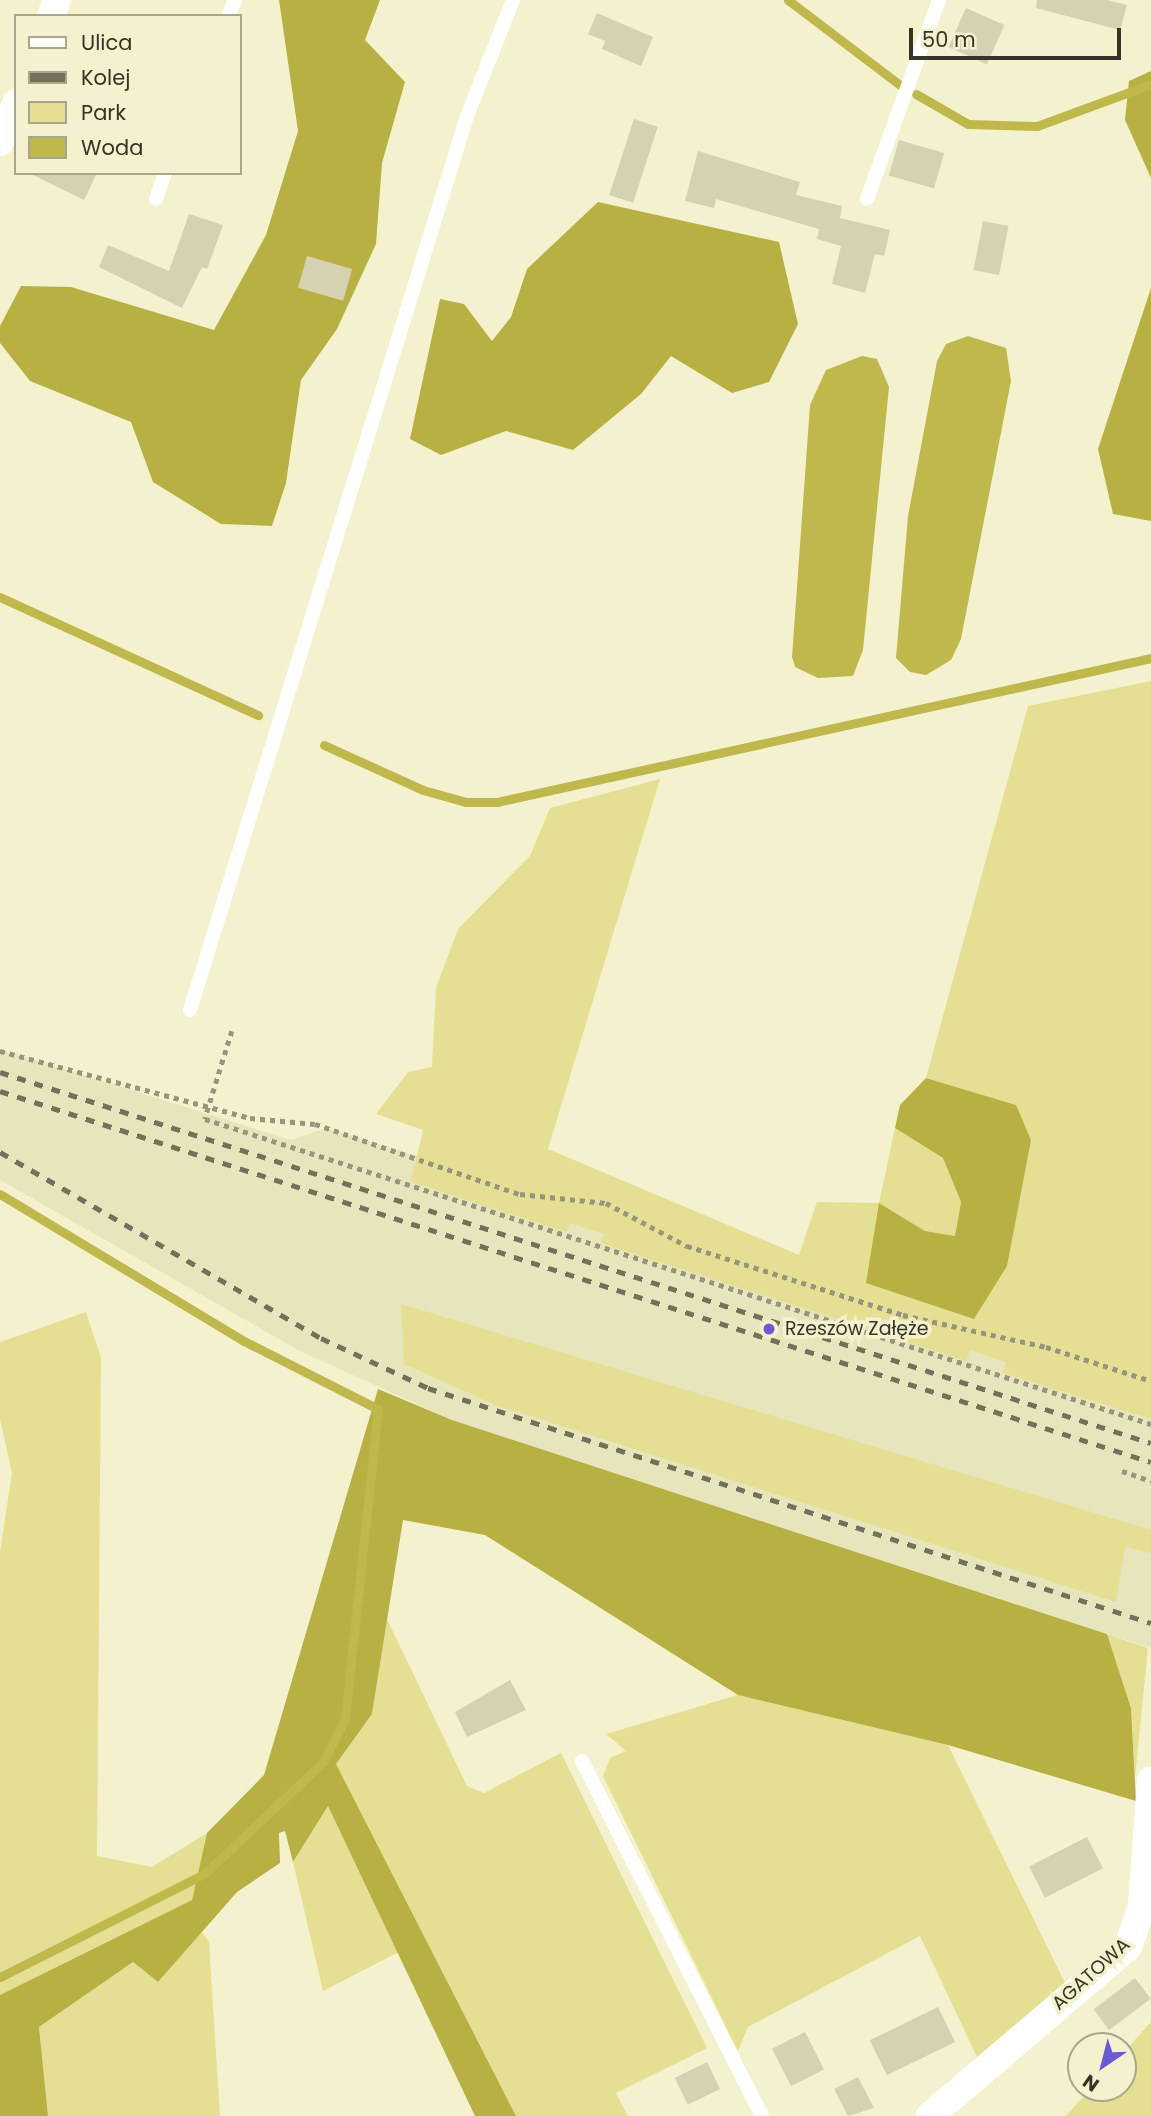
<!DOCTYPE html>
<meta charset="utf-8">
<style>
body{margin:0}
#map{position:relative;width:1151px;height:2116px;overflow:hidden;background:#f4f2ce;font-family:Poppins,sans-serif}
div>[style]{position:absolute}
.built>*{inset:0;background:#e7e5bb}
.green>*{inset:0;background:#e4df93}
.forest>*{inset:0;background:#b8b042}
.water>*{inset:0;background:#c0b84c}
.stream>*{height:9px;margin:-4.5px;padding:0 4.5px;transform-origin:4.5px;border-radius:4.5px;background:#c0b84c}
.building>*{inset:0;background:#d4d2b0;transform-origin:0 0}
.path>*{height:4.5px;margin-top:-2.25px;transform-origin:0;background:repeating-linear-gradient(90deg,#97957d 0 5px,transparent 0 10px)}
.service>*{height:14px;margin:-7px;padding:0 7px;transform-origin:7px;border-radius:7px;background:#fff}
.minor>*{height:28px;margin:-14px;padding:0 14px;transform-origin:14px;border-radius:14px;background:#fff}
.rail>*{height:5px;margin-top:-2.5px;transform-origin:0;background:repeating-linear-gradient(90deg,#72715c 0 9px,transparent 0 18px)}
.dots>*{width:19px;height:19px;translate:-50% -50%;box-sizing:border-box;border:4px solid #f4f2ce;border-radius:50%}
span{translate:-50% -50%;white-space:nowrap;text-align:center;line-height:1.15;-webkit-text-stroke:7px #f4f2ce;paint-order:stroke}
.poi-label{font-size:19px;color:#353427}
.left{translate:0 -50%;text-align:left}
.street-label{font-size:19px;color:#353427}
.legend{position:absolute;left:14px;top:14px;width:228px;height:161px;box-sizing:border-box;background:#f4f2ce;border:2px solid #a8a68b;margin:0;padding:9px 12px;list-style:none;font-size:21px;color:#353427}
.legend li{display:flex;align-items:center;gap:14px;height:35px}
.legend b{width:35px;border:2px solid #a8a68b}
.north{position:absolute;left:1067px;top:2032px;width:70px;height:70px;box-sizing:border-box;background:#f4f2ce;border:2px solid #a8a68b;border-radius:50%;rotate:215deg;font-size:19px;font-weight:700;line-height:28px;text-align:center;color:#353427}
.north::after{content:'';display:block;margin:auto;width:24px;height:32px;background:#6a5ad3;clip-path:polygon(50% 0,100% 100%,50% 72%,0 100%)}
.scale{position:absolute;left:909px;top:28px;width:212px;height:32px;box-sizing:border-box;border:4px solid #353427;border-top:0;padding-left:9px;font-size:21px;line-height:24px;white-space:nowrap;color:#353427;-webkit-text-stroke:5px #f4f2ce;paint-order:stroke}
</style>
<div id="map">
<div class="built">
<i style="clip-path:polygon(0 1049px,291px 1140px,326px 1128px,1151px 1379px,1151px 1648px,452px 1420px,302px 1352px,0 1180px)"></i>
</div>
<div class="green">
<i style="clip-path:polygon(1151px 681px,1151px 1419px,1003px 1373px,1006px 1362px,970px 1350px,966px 1361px,601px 1243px,604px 1234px,570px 1223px,566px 1232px,411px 1182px,423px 1130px,376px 1114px,408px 1072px,432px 1067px,436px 988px,458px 929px,530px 856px,550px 808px,660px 779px,548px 1149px,799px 1255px,817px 1202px,879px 1203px,895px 1128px,943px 1158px,961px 1202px,955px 1236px,925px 1231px,879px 1203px,974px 1319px,1016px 1105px,926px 1078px,1028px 706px)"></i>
<i style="clip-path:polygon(401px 1304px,1151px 1530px,1151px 1553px,1125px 1547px,1116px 1602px,495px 1405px,404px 1364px)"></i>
<i style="clip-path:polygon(86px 1312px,101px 1358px,97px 1856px,152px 1867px,207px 1833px,192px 1900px,0 1995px,0 1552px,12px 1473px,0 1419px,0 1342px)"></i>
<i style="clip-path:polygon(387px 1619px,467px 1786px,484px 1793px,561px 1753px,707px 2048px,616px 2093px,628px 2116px,516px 2116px,336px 1764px,372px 1714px)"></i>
<i style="clip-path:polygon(1107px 1634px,1148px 1648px,1135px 1777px,1131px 1708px)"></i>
<i style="clip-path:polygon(738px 1695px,948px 1745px,1065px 1983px,977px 2057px,920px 1936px,748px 2027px,738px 2051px,603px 1776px,610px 1758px,626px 1751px,606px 1734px)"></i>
<i style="clip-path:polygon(328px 1806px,399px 1952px,323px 1991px,293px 1862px)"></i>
<i style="clip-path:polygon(202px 1932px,209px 1942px,220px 2116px,48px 2116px,39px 2027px,133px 1962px,158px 1982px)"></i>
<i style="clip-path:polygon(1151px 2022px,1151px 2116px,1066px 2116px,1091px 2088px,1123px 2088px,1123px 2053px)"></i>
</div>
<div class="forest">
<i style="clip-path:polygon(279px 0,380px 0,365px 40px,405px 82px,382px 163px,376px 244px,337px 329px,301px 380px,286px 483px,272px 526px,221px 524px,153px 482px,131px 422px,30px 381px,0 343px,0 326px,21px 286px,71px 287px,214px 330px,266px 235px,298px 131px)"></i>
<i style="clip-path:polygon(1151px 71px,1151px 178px,1125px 120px,1129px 81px)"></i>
<i style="clip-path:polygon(598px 202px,779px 242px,798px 324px,769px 382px,732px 393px,671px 356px,641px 394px,573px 450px,506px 431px,441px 455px,410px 439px,440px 299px,464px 304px,492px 341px,511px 317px,527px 269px)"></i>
<i style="clip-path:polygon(1151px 288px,1151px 521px,1113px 514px,1098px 449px)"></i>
<i style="clip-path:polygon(926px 1078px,1016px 1105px,1031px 1140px,1007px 1266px,974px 1319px,866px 1283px,879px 1203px,925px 1231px,955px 1236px,961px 1202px,943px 1158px,895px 1128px,900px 1105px)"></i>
<i style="clip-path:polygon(378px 1389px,452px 1420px,1107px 1634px,1131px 1708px,1136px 1801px,948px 1745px,738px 1695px,485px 1535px,403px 1520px,372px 1714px,336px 1764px,516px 2116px,475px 2116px,328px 1806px,293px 1862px,285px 1831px,279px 1833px,280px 1863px,237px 1892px,158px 1982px,133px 1962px,39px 2027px,48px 2116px,0 2116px,0 1995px,192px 1900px,207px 1833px,264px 1775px)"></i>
</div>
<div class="water">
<i style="clip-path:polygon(968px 336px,1006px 348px,1011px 381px,961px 639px,951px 660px,926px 675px,910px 672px,896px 658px,908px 516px,937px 361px,946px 344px)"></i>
<i style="clip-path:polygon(862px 356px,877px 359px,889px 387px,863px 650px,853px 676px,818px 678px,795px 667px,792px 657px,810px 405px,826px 370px)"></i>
</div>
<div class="stream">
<i style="left:788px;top:0;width:141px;rotate:37.2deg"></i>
<i style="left:916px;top:94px;width:60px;rotate:30deg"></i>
<i style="left:968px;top:124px;width:69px;rotate:1.7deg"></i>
<i style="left:1037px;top:126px;width:121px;rotate:-20.2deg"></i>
<i style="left:0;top:597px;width:284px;rotate:24.6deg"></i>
<i style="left:324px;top:745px;width:109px;rotate:24.4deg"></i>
<i style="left:423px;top:790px;width:45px;rotate:15.6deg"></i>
<i style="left:466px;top:802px;width:31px"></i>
<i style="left:497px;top:802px;width:670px;rotate:-12.42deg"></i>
<i style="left:0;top:1194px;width:285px;rotate:31.1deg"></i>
<i style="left:244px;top:1341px;width:150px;rotate:26.9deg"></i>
<i style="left:378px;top:1409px;width:312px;rotate:96.1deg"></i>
<i style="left:345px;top:1719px;width:48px;rotate:117.1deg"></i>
<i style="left:323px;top:1762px;width:163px;rotate:136.7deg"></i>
<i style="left:204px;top:1874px;width:229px;rotate:153.2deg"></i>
</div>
<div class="building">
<i style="clip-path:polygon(1037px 0,1107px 0,1127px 5px,1120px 30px,1036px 8px)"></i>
<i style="left:966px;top:8px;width:42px;height:43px;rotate:24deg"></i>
<i style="clip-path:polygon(597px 13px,653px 37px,641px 66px,602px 49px,605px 41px,588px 34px)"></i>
<i style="left:634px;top:119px;width:25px;height:80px;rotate:18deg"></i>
<i style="left:899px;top:140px;width:47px;height:37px;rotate:16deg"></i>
<i style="clip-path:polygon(698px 151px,800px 182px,796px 195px,842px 206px,840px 218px,890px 230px,884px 256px,875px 254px,865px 293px,832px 284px,841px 246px,817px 239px,819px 229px,716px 199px,714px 208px,685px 201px)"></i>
<i style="clip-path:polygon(29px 173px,97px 173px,84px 200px)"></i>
<i style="clip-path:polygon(189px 214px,223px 225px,207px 269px,202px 267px,182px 308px,99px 267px,108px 245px,169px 271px)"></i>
<i style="left:983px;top:221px;width:26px;height:50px;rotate:11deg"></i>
<i style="left:307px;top:256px;width:47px;height:33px;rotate:16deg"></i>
<i style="clip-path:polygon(510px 1680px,526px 1710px,467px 1737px,455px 1712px)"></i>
<i style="left:1087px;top:1837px;width:35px;height:65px;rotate:63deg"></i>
<i style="left:1135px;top:1978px;width:26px;height:52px;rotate:53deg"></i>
<i style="left:938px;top:2007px;width:39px;height:76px;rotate:64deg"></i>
<i style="left:805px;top:2032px;width:42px;height:37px;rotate:63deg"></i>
<i style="left:707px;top:2062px;width:30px;height:36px;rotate:64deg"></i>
<i style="clip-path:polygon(858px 2077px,874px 2108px,848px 2116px,834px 2089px)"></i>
</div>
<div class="path">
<i style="left:232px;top:1031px;width:92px;rotate:107.1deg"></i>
<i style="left:205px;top:1119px;width:994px;rotate:17.87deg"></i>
<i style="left:0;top:1051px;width:259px;rotate:15deg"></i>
<i style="left:250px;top:1118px;width:65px;rotate:5.3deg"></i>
<i style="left:315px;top:1124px;width:217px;rotate:18.9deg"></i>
<i style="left:520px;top:1194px;width:86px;rotate:6deg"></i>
<i style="left:606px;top:1203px;width:92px;rotate:28deg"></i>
<i style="left:687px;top:1246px;width:227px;rotate:17.7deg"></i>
<i style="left:903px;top:1315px;width:147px;rotate:12.6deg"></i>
<i style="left:1046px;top:1347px;width:110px;rotate:17.9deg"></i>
<i style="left:1122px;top:1471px;width:31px;rotate:19deg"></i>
</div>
<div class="service">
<i style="left:228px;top:16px;width:17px;rotate:-66deg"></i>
<i style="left:156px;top:199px;width:28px;rotate:-71deg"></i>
<i style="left:867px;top:199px;width:212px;rotate:-70.1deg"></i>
<i style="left:190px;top:1010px;width:936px;rotate:-72.78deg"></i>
<i style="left:467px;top:116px;width:125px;rotate:-68.4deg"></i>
<i style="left:582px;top:1761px;width:398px;rotate:63.1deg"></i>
</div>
<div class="minor">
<i style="left:51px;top:16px;width:17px;rotate:-69deg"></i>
<i style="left:0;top:142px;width:42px;rotate:-67.7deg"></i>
<i style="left:930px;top:2116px;width:260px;rotate:-40.5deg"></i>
<i style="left:1128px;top:1947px;width:43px;rotate:-71.1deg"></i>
<i style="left:1142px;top:1906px;width:126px;rotate:-85.9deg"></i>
</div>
<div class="rail">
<i style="left:0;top:1072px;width:1209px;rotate:17.87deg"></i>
<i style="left:0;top:1091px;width:1209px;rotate:17.87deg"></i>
<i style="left:0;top:1152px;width:371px;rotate:30.1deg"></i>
<i style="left:321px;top:1338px;width:118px;rotate:25deg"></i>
<i style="left:428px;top:1388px;width:760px;rotate:18.01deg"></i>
</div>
<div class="dots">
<i style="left:769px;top:1329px;background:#6a5ad3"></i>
</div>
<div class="poi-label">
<span class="left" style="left:785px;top:1329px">Rzeszów Załęże</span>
</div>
<div class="street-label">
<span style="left:1091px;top:1974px;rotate:-42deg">AGATOWA</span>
</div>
<ul class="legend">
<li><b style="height:9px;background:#fff"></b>Ulica</li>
<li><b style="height:9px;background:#72715c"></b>Kolej</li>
<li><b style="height:19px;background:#e4df93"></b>Park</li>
<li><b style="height:19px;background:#c0b84c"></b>Woda</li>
</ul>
<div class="north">N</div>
<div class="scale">50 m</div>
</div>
